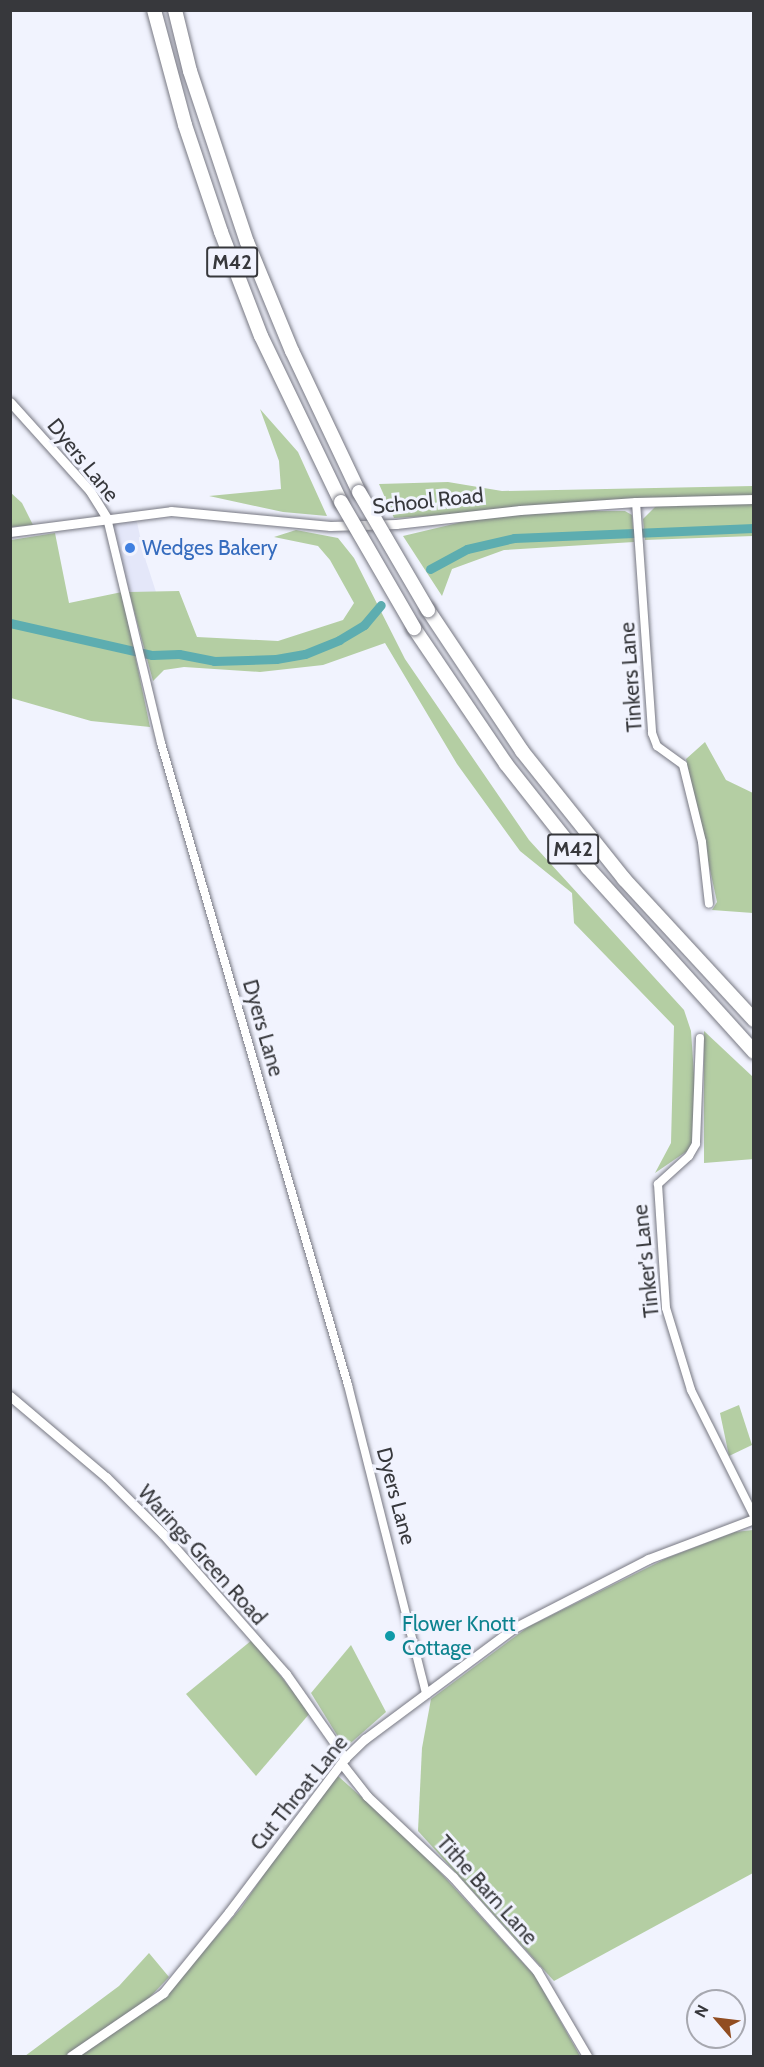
<!DOCTYPE html>
<style>
body{margin:0}
#map{position:relative;width:764px;height:2067px;overflow:hidden;background:#f1f3fe;font-family:Cabin,sans-serif}
div>[style]{position:absolute}
.built>*{inset:0;background:#e4e7f9}
.green>*{inset:0;background:#b4cea3}
.canal>*{height:9px;margin:-4.5px;padding:0 4.5px;transform-origin:4.5px;border-radius:4.5px;background:#5dadb0}
.roads{filter:drop-shadow(0 0 2px #777882) drop-shadow(0 0 2px #777882)}
.minor>*{height:8px;margin:-4px;padding:0 4px;transform-origin:4px;border-radius:4px;background:#fff}
.tertiary>*{height:9px;margin:-4.5px;padding:0 4.5px;transform-origin:4.5px;border-radius:4.5px;background:#fff}
.motorway>*{height:14px;margin:-7px;padding:0 7px;transform-origin:7px;border-radius:7px;background:#fff}
.bridges{filter:drop-shadow(0 0 2px #777882) drop-shadow(0 0 2px #777882)}
.motorway-bridge>*{height:14px;margin:-7px;padding:0 7px;transform-origin:7px;border-radius:7px;background:#fff}
.dots>*{width:16px;height:16px;translate:-50% -50%;box-sizing:border-box;border:3px solid #f1f3fe;border-radius:50%}
span{translate:-50% -50%;white-space:nowrap;text-align:center;line-height:1.15;-webkit-text-stroke:6px #f1f3fe;paint-order:stroke}
.shield-label span{padding:2px 4px;background:#f1f3fe;border:2px solid;border-radius:4px;-webkit-text-stroke-width:0}
.shield-label{font-size:20px;color:#37383c;font-weight:700}
.street-label{font-size:21px;color:#37383c}
.shop-label{font-size:21px;color:#366cbe}
.left{translate:0 -50%;text-align:left}
.culture-label{font-size:21px;color:#0d838f}
.frame{position:absolute;inset:0;border:12px solid #37383c;pointer-events:none}
.north{position:absolute;left:686px;top:1989px;width:60px;height:60px;box-sizing:border-box;background:#f1f3fe;border:2px solid #a7a8b0;border-radius:50%;rotate:298deg;font-size:16px;font-weight:700;line-height:24px;text-align:center;color:#37383c}
.north::after{content:'';display:block;margin:auto;width:21px;height:27px;background:#914d21;clip-path:polygon(50% 0,100% 100%,50% 72%,0 100%)}
</style>
<div id="map">
<div class="built">
<i style="clip-path:polygon(136px 518px,145px 558px,156px 592px,129px 592px,122px 566px,110px 522px)"></i>
</div>
<div class="green">
<i style="clip-path:polygon(260px 409px,298px 452px,327px 516px,283px 512px,209px 496px,281px 489px,279px 461px)"></i>
<i style="clip-path:polygon(448px 482px,502px 491px,753px 486px,754px 496px,394px 518px,379px 484px)"></i>
<i style="clip-path:polygon(10px 492px,22px 503px,33px 525px,11px 527px)"></i>
<i style="clip-path:polygon(753px 503px,753px 536px,645px 540px,643px 519px,657px 505px)"></i>
<i style="clip-path:polygon(587px 511px,625px 511px,632px 515px,634px 542px,504px 550px,452px 569px,442px 596px,403px 536px,483px 517px)"></i>
<i style="clip-path:polygon(296px 530px,338px 538px,354px 558px,405px 659px,529px 840px,684px 1010px,691px 1031px,697px 1118px,690px 1149px,655px 1173px,671px 1143px,674px 1026px,574px 923px,572px 893px,520px 851px,457px 764px,385px 643px,323px 665px,260px 672px,184px 667px,164px 670px,153px 681px,129px 592px,179px 591px,197px 637px,278px 641px,343px 620px,354px 603px,330px 560px,318px 546px,274px 537px)"></i>
<i style="clip-path:polygon(55px 533px,69px 603px,122px 592px,150px 727px,91px 721px,11px 698px,11px 540px)"></i>
<i style="clip-path:polygon(705px 742px,726px 780px,753px 793px,753px 913px,712px 910px,717px 902px,686px 759px)"></i>
<i style="clip-path:polygon(704px 1031px,753px 1077px,754px 1159px,704px 1163px)"></i>
<i style="clip-path:polygon(739px 1405px,752px 1445px,729px 1456px,720px 1413px)"></i>
<i style="clip-path:polygon(753px 1530px,753px 1873px,554px 1981px,418px 1831px,422px 1748px,431px 1699px,528px 1627px,667px 1558px,735px 1532px)"></i>
<i style="clip-path:polygon(252px 1640px,310px 1713px,256px 1776px,186px 1694px)"></i>
<i style="clip-path:polygon(351px 1645px,386px 1712px,345px 1748px,311px 1693px)"></i>
<i style="clip-path:polygon(338px 1776px,418px 1848px,535px 1976px,580px 2056px,25px 2056px,119px 1986px,149px 1953px,169px 1977px,150px 1997px,157px 2005px,241px 1908px,295px 1829px)"></i>
</div>
<div class="canal">
<i style="left:430px;top:569px;width:42px;rotate:-28.4deg"></i>
<i style="left:467px;top:549px;width:48px;rotate:-13.2deg"></i>
<i style="left:514px;top:538px;width:240px;rotate:-2.4deg"></i>
<i style="left:10px;top:623px;width:146px;rotate:12.7deg"></i>
<i style="left:152px;top:655px;width:27px;rotate:-2deg"></i>
<i style="left:179px;top:654px;width:36px;rotate:11deg"></i>
<i style="left:214px;top:661px;width:62px;rotate:-1.8deg"></i>
<i style="left:276px;top:659px;width:29px;rotate:-10deg"></i>
<i style="left:305px;top:654px;width:37px;rotate:-22deg"></i>
<i style="left:339px;top:640px;width:29px;rotate:-31deg"></i>
<i style="left:364px;top:625px;width:26px;rotate:-50deg"></i>
</div>
<div class="roads">
<div class="minor">
<i style="left:636px;top:502px;width:232px;rotate:86deg"></i>
<i style="left:652px;top:733px;width:14px;rotate:69deg"></i>
<i style="left:657px;top:746px;width:32px;rotate:36deg"></i>
<i style="left:683px;top:765px;width:79px;rotate:76.1deg"></i>
<i style="left:702px;top:842px;width:62px;rotate:83.6deg"></i>
<i style="left:107px;top:518px;width:231px;rotate:76.5deg"></i>
<i style="left:161px;top:743px;width:669px;rotate:73.76deg"></i>
<i style="left:348px;top:1385px;width:319px;rotate:75.8deg"></i>
<i style="left:700px;top:1038px;width:106px;rotate:92.2deg"></i>
<i style="left:696px;top:1144px;width:14px;rotate:120deg"></i>
<i style="left:689px;top:1156px;width:42px;rotate:137.9deg"></i>
<i style="left:658px;top:1184px;width:124px;rotate:86.3deg"></i>
<i style="left:666px;top:1308px;width:86px;rotate:73deg"></i>
<i style="left:691px;top:1390px;width:141px;rotate:63.4deg"></i>
</div>
<div class="tertiary">
<i style="left:10px;top:402px;width:120px;rotate:48deg"></i>
<i style="left:90px;top:491px;width:32px;rotate:58deg"></i>
<i style="left:10px;top:532px;width:162px;rotate:-7.4deg"></i>
<i style="left:171px;top:511px;width:160px;rotate:5.4deg"></i>
<i style="left:330px;top:526px;width:66px;rotate:-1.7deg"></i>
<i style="left:396px;top:524px;width:125px;rotate:-6.4deg"></i>
<i style="left:520px;top:510px;width:116px;rotate:-3.9deg"></i>
<i style="left:636px;top:502px;width:118px;rotate:-1.5deg"></i>
<i style="left:10px;top:1396px;width:126px;rotate:40.2deg"></i>
<i style="left:106px;top:1477px;width:81px;rotate:45deg"></i>
<i style="left:163px;top:1534px;width:186px;rotate:48.7deg"></i>
<i style="left:286px;top:1674px;width:103px;rotate:54.9deg"></i>
<i style="left:342px;top:1764px;width:41px;rotate:52deg"></i>
<i style="left:367px;top:1796px;width:118px;rotate:43.3deg"></i>
<i style="left:453px;top:1877px;width:126px;rotate:48.2deg"></i>
<i style="left:537px;top:1971px;width:99px;rotate:59.5deg"></i>
<i style="left:71px;top:2056px;width:112px;rotate:-34.4deg"></i>
<i style="left:163px;top:1993px;width:104px;rotate:-50.8deg"></i>
<i style="left:229px;top:1912px;width:193px;rotate:-53deg"></i>
<i style="left:345px;top:1758px;width:28px;rotate:-44deg"></i>
<i style="left:365px;top:1739px;width:186px;rotate:-36.7deg"></i>
<i style="left:514px;top:1628px;width:151px;rotate:-27.2deg"></i>
<i style="left:648px;top:1559px;width:113px;rotate:-20.7deg"></i>
</div>
<div class="motorway">
<i style="left:154px;top:10px;width:119px;rotate:74.9deg"></i>
<i style="left:185px;top:125px;width:113px;rotate:71.4deg"></i>
<i style="left:221px;top:232px;width:111px;rotate:69deg"></i>
<i style="left:261px;top:336px;width:184px;rotate:64.3deg"></i>
<i style="left:175px;top:10px;width:63px;rotate:76.2deg"></i>
<i style="left:190px;top:71px;width:180px;rotate:71.6deg"></i>
<i style="left:247px;top:242px;width:118px;rotate:67.6deg"></i>
<i style="left:292px;top:351px;width:156px;rotate:64.6deg"></i>
<i style="left:428px;top:610px;width:169px;rotate:56.3deg"></i>
<i style="left:522px;top:751px;width:164px;rotate:51.4deg"></i>
<i style="left:624px;top:879px;width:192px;rotate:47.3deg"></i>
<i style="left:414px;top:628px;width:164px;rotate:55.9deg"></i>
<i style="left:506px;top:764px;width:132px;rotate:51.7deg"></i>
<i style="left:588px;top:868px;width:248px;rotate:47.9deg"></i>
</div>
</div>
<div class="bridges">
<div class="motorway-bridge">
<i style="left:359px;top:492px;width:137px;rotate:59.7deg"></i>
<i style="left:341px;top:502px;width:146px;rotate:59.9deg"></i>
</div>
</div>
<div class="dots">
<i style="left:130px;top:548px;background:#3f7fe0"></i>
<i style="left:390px;top:1636px;background:#0f9aa8"></i>
</div>
<div class="shield-label">
<span style="left:232px;top:262px">M42</span>
<span style="left:573px;top:849px">M42</span>
</div>
<div class="street-label">
<span style="left:83px;top:460px;rotate:51deg">Dyers Lane</span>
<span style="left:428px;top:501px;rotate:-6deg">School Road</span>
<span style="left:631px;top:677px;rotate:-94deg">Tinkers Lane</span>
<span style="left:263px;top:1028px;rotate:74deg">Dyers Lane</span>
<span style="left:646px;top:1261px;rotate:-96deg">Tinker's Lane</span>
<span style="left:396px;top:1496px;rotate:75deg">Dyers Lane</span>
<span style="left:202px;top:1555px;rotate:48deg">Warings Green Road</span>
<span style="left:299px;top:1793px;rotate:-51deg">Cut Throat Lane</span>
<span style="left:487px;top:1890px;rotate:48deg">Tithe Barn Lane</span>
</div>
<div class="shop-label">
<span class="left" style="left:142px;top:548px">Wedges Bakery</span>
</div>
<div class="culture-label">
<span class="left" style="left:402px;top:1636px">Flower Knott<br>Cottage</span>
</div>
<div class="frame"></div>
<div class="north">N</div>
</div>
